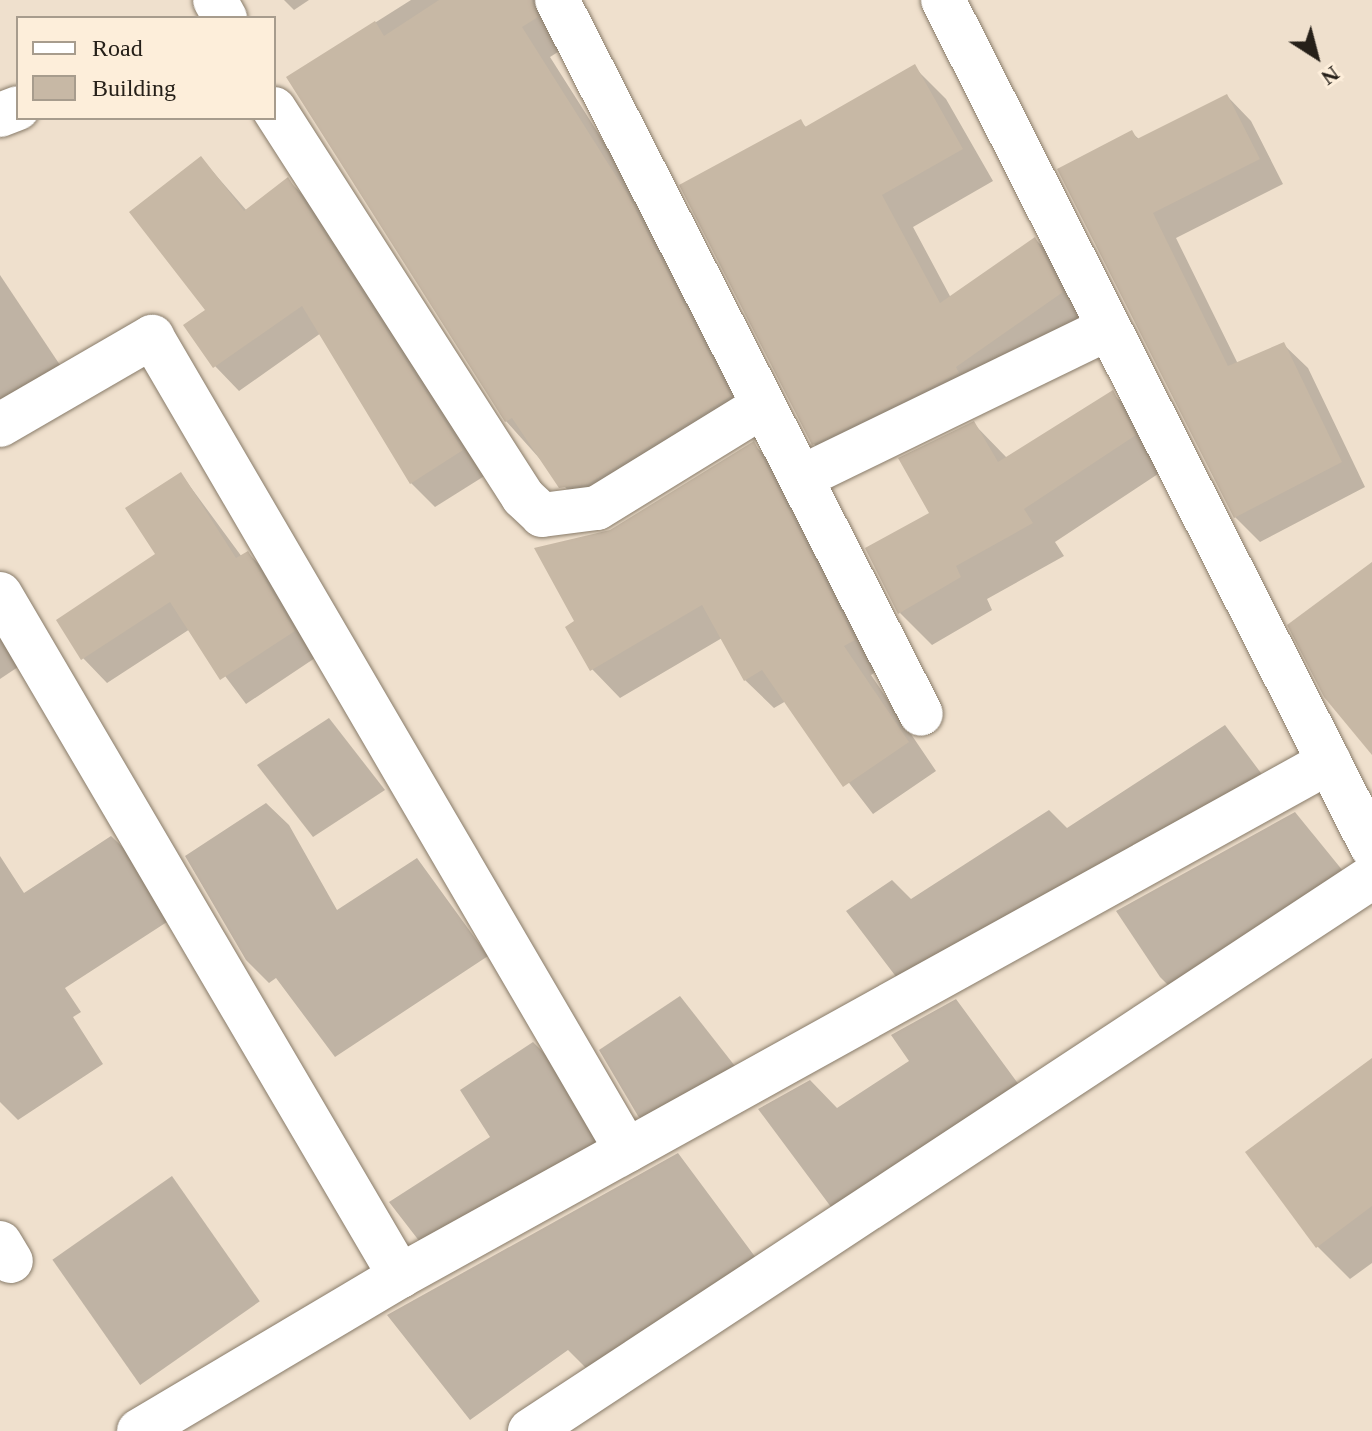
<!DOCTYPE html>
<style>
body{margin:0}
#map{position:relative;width:1372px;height:1431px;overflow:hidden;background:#efe0cd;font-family:"Times New Roman",serif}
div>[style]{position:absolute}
.shadow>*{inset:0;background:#0003;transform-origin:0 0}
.building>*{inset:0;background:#c7b8a5}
.roads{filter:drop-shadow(0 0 2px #887b69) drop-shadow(0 0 2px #887b69)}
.street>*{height:44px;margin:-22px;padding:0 22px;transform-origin:22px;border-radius:22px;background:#fff}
span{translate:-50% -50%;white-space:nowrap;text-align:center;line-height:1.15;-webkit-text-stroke:7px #fdeeda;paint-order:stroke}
.legend{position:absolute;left:16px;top:16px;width:260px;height:104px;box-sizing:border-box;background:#fdeeda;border:2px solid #a79c8d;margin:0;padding:10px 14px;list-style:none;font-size:24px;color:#262019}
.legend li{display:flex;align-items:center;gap:16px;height:40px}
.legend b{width:40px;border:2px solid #a79c8d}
.north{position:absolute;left:1276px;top:16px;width:80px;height:80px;-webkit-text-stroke:6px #fdeeda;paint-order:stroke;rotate:144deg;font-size:22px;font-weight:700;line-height:32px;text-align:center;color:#262019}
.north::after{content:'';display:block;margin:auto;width:28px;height:36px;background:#262019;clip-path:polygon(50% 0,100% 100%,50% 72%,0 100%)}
</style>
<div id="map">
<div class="shadow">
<i style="clip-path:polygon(284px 0,309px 0,294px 10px)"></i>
<i style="clip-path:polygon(411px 0,559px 0,566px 47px,550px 57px,657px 226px,759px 426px,591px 516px,506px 421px,289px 77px)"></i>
<i style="clip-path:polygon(914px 67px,946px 99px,993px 181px,913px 227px,951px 298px,1035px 239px,1067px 271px,1093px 324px,845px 475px,813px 443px,800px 121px,807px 128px)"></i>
<i style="clip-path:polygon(1227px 96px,1251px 121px,1283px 184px,1176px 238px,1238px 364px,1283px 344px,1308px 368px,1365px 487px,1260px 542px,1235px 517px,1059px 170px,1131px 132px,1140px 140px)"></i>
<i style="clip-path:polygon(201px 158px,247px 211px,288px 180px,312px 204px,486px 475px,435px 507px,411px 483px,321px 333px,239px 391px,215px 366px)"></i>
<i style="clip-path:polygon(0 275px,72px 383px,0 418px)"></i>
<i style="clip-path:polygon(1112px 393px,1145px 425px,1167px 468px,1055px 542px,1064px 556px,987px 599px,992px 610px,932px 645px,900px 613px,931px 513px,974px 424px,1007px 458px)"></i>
<i style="clip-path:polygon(753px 444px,782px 472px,882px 668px,871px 675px,936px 771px,873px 814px,786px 701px,774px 708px,745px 680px,722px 638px,620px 698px,592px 669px,577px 622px,610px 531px)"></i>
<i style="clip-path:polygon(181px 474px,242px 557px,248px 553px,272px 578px,318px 656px,246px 704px,190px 629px,107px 683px,83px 658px,158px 554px)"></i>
<i style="clip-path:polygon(0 630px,21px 665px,0 679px)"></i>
<i style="clip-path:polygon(329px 718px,385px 790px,313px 837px,257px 765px)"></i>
<i style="clip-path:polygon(1225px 725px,1279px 797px,913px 999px,846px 911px,892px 880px,911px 899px,1049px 810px,1067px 828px)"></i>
<i style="clip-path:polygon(266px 803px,289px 825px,337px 910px,417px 858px,488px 956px,335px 1057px,276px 978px,269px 983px,246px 960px,185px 856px)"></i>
<i style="clip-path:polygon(1295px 812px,1365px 898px,1195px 1012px,1160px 977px,1116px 911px)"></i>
<i style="clip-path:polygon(111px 836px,136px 860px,170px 920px,65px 988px,81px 1012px,73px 1017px,103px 1064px,18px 1120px,0 1102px,0 856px,24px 893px)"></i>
<i style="clip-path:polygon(680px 996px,742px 1075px,662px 1140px,638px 1116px,599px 1050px)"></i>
<i style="clip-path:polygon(956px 999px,1025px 1093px,834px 1211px,758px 1109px,810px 1080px,837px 1108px,909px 1061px,891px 1035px)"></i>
<i style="clip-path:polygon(533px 1042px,557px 1066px,615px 1166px,437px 1264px,389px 1202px,490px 1137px,460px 1090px)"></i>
<i style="clip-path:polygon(1372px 1061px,1372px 1263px,1350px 1279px,1317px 1246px)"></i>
<i style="clip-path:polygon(678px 1153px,765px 1270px,590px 1372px,568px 1350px,470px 1420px,387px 1315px)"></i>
<i style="left:172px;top:1176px;width:153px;height:146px;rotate:55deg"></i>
</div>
<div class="building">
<i style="clip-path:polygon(439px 0,532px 0,538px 17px,522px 27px,628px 195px,731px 396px,588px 484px,559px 488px,512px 418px,505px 422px,286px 77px,375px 21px,384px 36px)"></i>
<i style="clip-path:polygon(915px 64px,963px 149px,882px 195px,940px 303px,1035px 237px,1063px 292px,956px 367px,959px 373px,812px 445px,679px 185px,801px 119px,805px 127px)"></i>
<i style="clip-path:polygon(1227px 94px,1260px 159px,1153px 213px,1228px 366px,1284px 342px,1342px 462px,1234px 518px,1057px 169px,1132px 130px,1137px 139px)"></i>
<i style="clip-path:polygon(201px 156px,244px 211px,288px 177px,463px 450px,410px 484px,302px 306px,213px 368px,183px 325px,205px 310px,129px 212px)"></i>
<i style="clip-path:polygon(1113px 390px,1136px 435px,1024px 509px,1033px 523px,956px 566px,961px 577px,898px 614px,865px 548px,929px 513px,898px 458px,974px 421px,998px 462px)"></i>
<i style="clip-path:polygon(754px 441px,855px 640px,844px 646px,909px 742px,843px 787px,762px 670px,744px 681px,702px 605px,590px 671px,565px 627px,574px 621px,534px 548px,610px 530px)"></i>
<i style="clip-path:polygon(181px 472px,236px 558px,248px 551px,295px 631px,220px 680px,170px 602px,81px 660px,56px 620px,155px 554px,125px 508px)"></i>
<i style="clip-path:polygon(1372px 562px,1372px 755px,1324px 697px,1287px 625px)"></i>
<i style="clip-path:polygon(1372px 1058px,1372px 1206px,1316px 1248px,1245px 1152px)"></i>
</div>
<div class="roads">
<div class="street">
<i style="left:215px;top:0;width:21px;rotate:61deg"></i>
<i style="left:557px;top:0;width:801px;rotate:62.99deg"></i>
<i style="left:943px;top:0;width:949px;rotate:63.14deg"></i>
<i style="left:274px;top:109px;width:461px;rotate:57.3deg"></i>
<i style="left:523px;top:497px;width:26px;rotate:43deg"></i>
<i style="left:542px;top:515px;width:55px;rotate:-7.3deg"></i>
<i style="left:597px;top:508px;width:195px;rotate:-31.6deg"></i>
<i style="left:0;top:115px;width:19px;rotate:-21deg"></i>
<i style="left:0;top:425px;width:176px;rotate:-30.1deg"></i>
<i style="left:152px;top:337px;width:942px;rotate:59.73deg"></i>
<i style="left:802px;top:477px;width:341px;rotate:-25.9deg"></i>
<i style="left:0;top:594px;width:791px;rotate:59.61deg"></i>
<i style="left:0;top:1243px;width:21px;rotate:59deg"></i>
<i style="left:139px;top:1431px;width:304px;rotate:-30.7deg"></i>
<i style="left:400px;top:1276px;width:1062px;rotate:-28.96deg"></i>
<i style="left:530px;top:1431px;width:1008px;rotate:-33.34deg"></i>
</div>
</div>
<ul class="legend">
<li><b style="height:10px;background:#fff"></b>Road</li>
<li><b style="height:22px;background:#c7b8a5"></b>Building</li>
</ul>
<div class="north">N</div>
</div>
